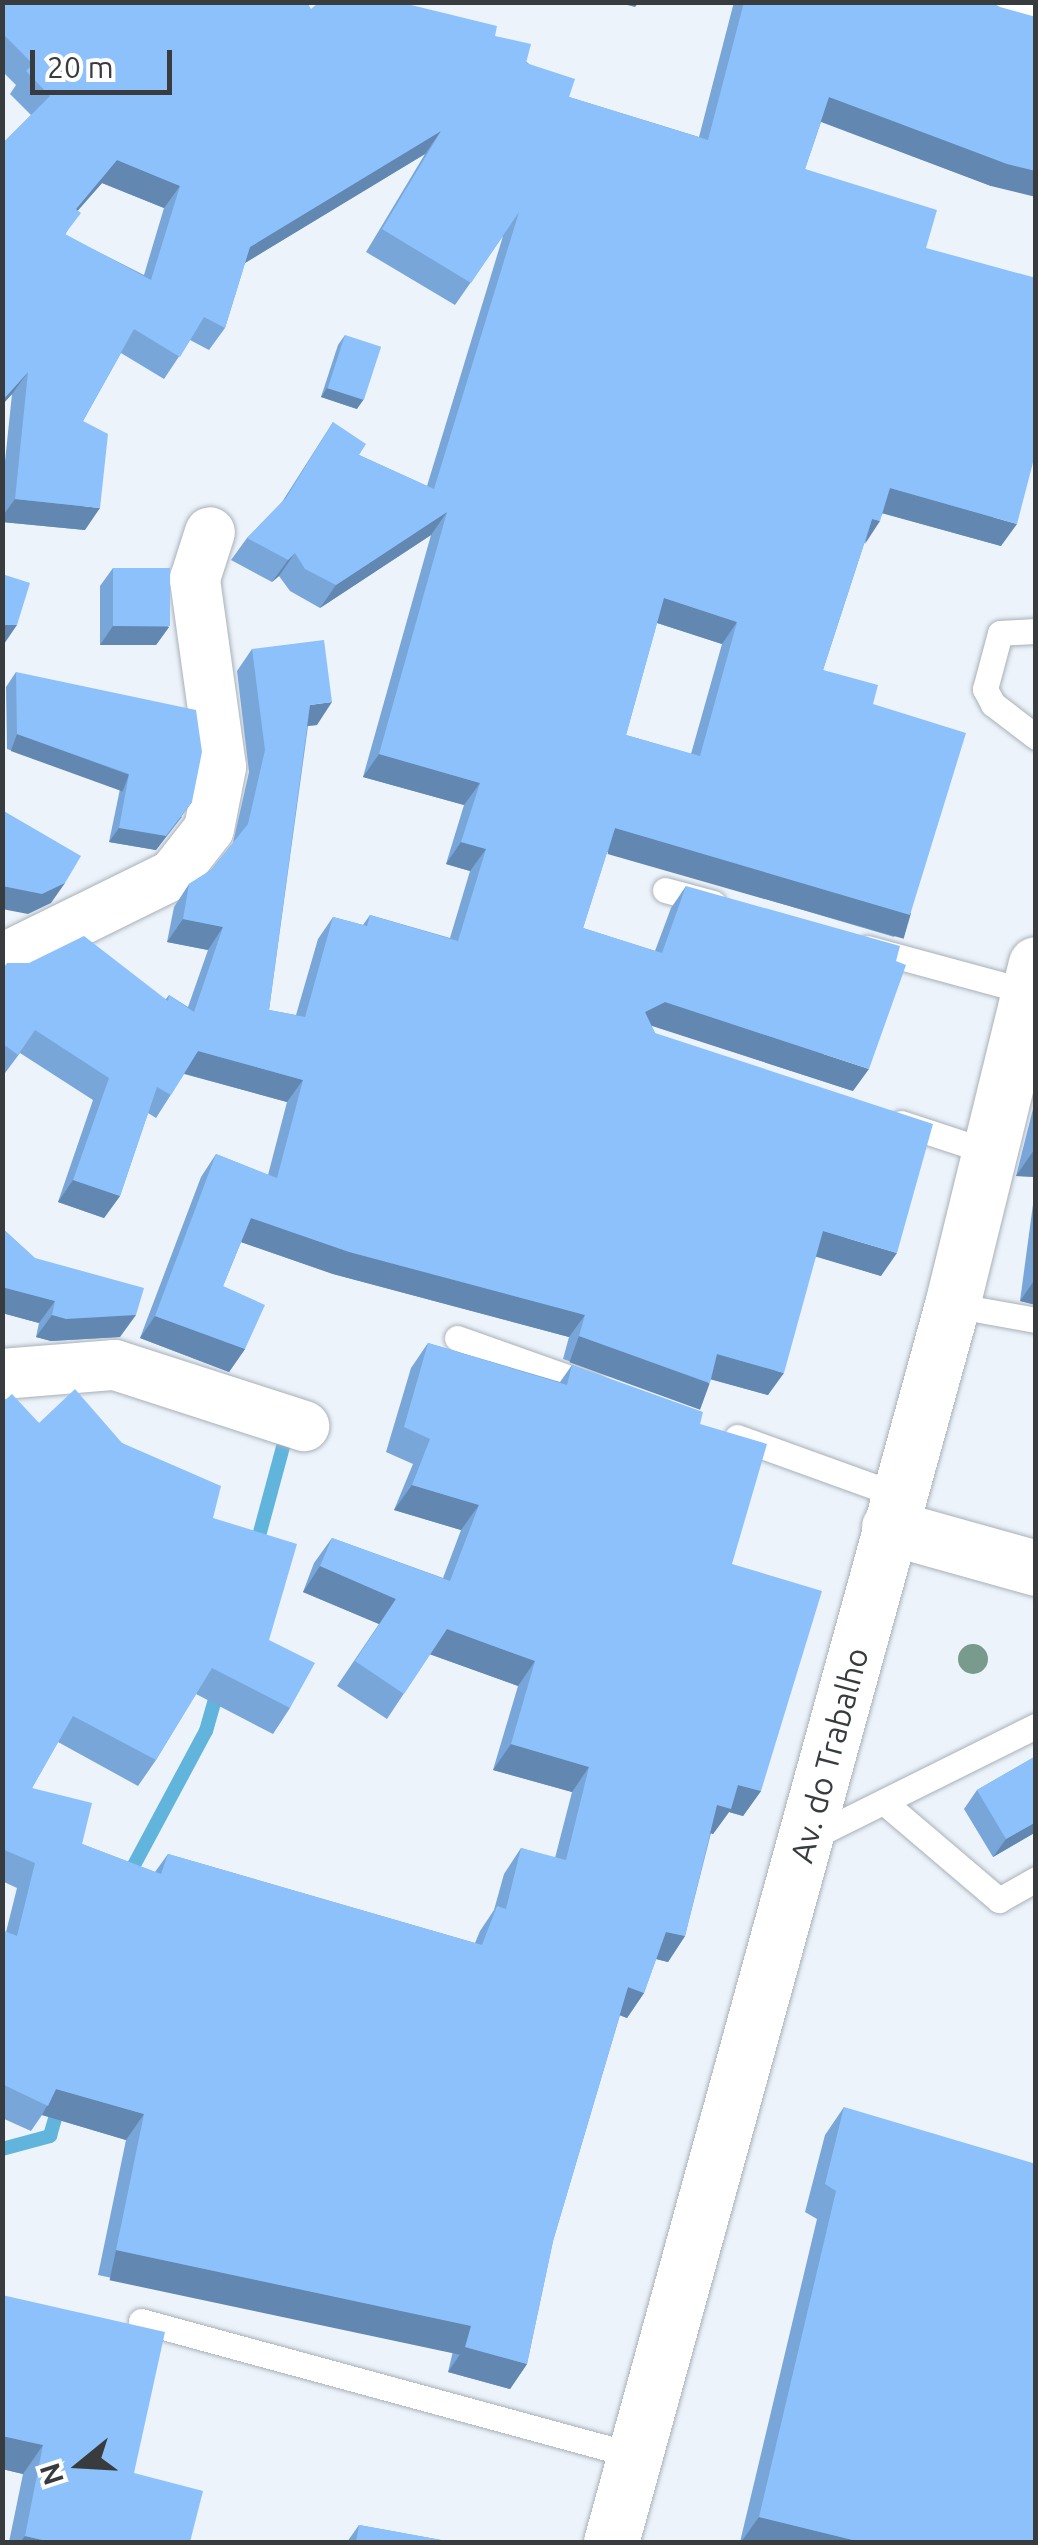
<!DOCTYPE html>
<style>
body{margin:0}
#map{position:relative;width:1038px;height:2545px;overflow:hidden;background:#ecf3fb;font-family:Ubuntu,sans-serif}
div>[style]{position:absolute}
.stream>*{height:14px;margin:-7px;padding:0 7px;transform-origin:7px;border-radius:7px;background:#61b5dd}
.roads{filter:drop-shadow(0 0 2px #a9b0b8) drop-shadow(0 0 2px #a9b0b8)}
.lane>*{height:25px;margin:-12.5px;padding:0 12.5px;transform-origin:12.5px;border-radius:12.5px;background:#fff}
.street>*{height:50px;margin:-25px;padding:0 25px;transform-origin:25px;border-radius:25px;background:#fff}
.secondary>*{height:55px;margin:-27.5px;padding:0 27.5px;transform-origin:27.5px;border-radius:27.5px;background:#fff}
.trees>*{width:30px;height:30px;margin:-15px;border-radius:50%;background:#799b8e}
.wall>*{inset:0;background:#78a6d9}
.shaded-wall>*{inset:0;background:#6287b0;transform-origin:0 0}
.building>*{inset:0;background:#8cc1fc;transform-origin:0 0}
span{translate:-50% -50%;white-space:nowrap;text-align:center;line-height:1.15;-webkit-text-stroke:10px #fff;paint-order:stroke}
.street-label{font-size:32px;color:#393c3f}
.frame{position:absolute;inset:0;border:5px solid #393c3f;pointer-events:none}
.north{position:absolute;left:30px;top:2415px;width:100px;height:100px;-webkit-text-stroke:8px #fff;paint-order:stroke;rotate:252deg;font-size:28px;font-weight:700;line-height:40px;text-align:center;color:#393c3f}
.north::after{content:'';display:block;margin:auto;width:35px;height:45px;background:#393c3f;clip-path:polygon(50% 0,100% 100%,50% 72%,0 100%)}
.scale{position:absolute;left:30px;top:50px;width:142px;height:45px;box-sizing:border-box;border:5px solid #393c3f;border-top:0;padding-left:12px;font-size:30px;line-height:35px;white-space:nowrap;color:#393c3f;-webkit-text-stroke:8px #fff;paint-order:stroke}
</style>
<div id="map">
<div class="stream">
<i style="left:256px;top:1547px;width:115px;rotate:-74.9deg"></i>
<i style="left:286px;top:1436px;width:9px;rotate:-159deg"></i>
<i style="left:126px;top:1880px;width:169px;rotate:-61.8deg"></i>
<i style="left:206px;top:1731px;width:44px;rotate:-74.1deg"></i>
<i style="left:2px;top:2149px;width:50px;rotate:-15.2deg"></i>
<i style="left:50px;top:2136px;width:35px;rotate:-74deg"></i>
</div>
<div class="roads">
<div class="lane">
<i style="left:1036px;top:631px;width:36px;rotate:177deg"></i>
<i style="left:1000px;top:633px;width:58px;rotate:105deg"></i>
<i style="left:985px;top:689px;width:17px;rotate:62deg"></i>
<i style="left:993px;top:704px;width:54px;rotate:37.5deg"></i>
<i style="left:665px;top:890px;width:50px;rotate:15.2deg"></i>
<i style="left:867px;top:948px;width:175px;rotate:15.2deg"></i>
<i style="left:901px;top:1123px;width:96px;rotate:18.2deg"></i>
<i style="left:952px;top:1305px;width:85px;rotate:10.1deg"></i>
<i style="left:457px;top:1338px;width:146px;rotate:19.5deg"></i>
<i style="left:737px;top:1437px;width:170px;rotate:19.9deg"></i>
<i style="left:885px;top:1803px;width:150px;rotate:40.4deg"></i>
<i style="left:999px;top:1900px;width:43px;rotate:-29.6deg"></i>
<i style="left:808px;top:1839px;width:254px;rotate:-26.4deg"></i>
<i style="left:141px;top:2321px;width:510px;rotate:15.24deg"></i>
</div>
<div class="street">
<i style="left:992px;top:2px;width:46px;rotate:16.5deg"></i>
<i style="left:2px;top:959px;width:191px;rotate:-26.2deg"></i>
<i style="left:173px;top:875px;width:58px;rotate:-52deg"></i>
<i style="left:209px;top:829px;width:63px;rotate:-79deg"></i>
<i style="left:221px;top:767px;width:190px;rotate:-97.9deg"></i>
<i style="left:195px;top:579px;width:49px;rotate:-72.3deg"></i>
<i style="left:2px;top:1374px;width:113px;rotate:-4.6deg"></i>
<i style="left:115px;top:1365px;width:199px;rotate:17.9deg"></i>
</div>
<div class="secondary">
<i style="left:889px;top:1527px;width:153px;rotate:15.6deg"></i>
<i style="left:611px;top:2542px;width:1283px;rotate:-74.59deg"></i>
<i style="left:952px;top:1305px;width:351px;rotate:-76.2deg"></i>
</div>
</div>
<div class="trees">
<i style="left:973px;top:1659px"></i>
</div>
<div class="wall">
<i style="clip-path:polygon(evenodd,2px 2px,311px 9px,495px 36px,569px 97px,699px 137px,734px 2px,992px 2px,991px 186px,821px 122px,805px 169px,926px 248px,1001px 546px,883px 513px,864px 544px,823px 670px,873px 704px,910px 915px,894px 937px,607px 852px,583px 928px,655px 951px,671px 908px,686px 886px,853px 1091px,651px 1025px,655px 1033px,881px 1276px,816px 1256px,768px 1395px,711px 1379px,694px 1405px,563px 1359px,569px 1337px,333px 1274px,241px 1242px,223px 1286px,245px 1349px,229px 1372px,140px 1338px,201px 1177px,216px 1154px,268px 1175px,287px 1102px,184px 1074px,156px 1118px,148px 1113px,120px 1196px,104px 1218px,58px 1202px,93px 1100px,20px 1053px,2px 1077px,2px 970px,166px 999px,169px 995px,188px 1007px,208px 950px,167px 942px,174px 907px,189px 884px,211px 870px,233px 843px,249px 772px,237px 671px,252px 649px,317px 725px,308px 726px,269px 1010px,296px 1015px,318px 939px,333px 917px,363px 925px,370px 915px,450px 938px,470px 871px,446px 864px,464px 805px,363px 777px,431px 535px,320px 608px,290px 591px,279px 576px,272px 582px,231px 560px,247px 538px,282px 502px,333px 422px,359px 455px,427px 486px,503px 236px,455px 305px,366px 252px,425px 154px,245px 263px,225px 328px,209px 350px,190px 340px,164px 379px,121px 353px,83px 421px,85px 530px,2px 522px,2px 490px,12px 394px,2px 405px,2px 144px,31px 115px,10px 94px,16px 85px,2px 71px,2px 2px,102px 183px,164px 208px,144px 275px,65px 235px,78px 210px,102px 183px,2px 2px,657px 623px,722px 644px,691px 754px,626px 735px,657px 623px)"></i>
<i style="clip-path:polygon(345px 335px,357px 409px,321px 397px,338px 345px)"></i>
<i style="clip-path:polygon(113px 568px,169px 627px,156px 645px,100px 645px,100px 586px)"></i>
<i style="clip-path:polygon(16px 672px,182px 817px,156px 850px,109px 842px,120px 789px,7px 749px,6px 687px)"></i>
<i style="clip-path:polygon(1036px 1097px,1036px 1177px,1016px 1176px)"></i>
<i style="clip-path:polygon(1036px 1182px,1036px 1305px,1020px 1301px)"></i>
<i style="clip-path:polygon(2px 1228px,120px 1337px,51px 1341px,36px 1337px,39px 1323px,2px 1313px)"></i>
<i style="clip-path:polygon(428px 1343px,560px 1382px,572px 1365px,700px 1424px,732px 1564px,761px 1791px,743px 1816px,729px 1812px,713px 1834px,711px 1833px,685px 1936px,668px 1962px,656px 1959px,644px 1993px,627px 2018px,620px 2015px,553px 2241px,527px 2364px,510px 2389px,448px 2372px,453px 2351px,98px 2275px,126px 2140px,42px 2115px,31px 2131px,2px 2118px,2px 1930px,6px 1932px,17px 1888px,2px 1881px,2px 1403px,39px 1423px,122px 1443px,213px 1518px,269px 1640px,290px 1708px,273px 1734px,196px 1694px,156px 1760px,138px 1786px,58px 1742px,32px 1788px,82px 1844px,155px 1872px,168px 1854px,475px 1943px,480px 1931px,494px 1910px,504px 1874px,521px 1848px,555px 1858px,572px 1792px,493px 1770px,518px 1686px,430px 1654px,387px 1719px,337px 1686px,379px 1624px,303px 1592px,314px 1563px,332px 1538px,443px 1578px,461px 1530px,394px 1510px,413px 1464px,386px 1452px,411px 1368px)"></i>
<i style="clip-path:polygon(1036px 1756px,1036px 1832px,993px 1857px,964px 1809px,977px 1790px)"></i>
<i style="clip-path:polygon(844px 2107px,1036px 2542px,740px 2542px,817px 2219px,805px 2212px,825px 2135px)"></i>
<i style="clip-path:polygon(2px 2295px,134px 2473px,190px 2542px,9px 2542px,23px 2474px,2px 2469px)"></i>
<i style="clip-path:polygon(359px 2525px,452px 2542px,347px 2542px)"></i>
</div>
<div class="shaded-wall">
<i style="clip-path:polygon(616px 2px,639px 2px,635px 7px)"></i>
<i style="clip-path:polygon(829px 97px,1036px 171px,1036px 197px,991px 186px,814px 119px)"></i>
<i style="clip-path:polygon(441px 131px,425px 154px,235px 269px,250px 247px)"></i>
<i style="clip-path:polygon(117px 160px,180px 186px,164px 208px,102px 183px,60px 231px,76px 209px)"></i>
<i style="clip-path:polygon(28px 372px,12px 394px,2px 405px,2px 401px)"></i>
<i style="clip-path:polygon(327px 388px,364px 399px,357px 409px,321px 397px)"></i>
<i style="clip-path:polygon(890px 488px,1017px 524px,1001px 546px,874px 511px)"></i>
<i style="clip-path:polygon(15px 499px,100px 508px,85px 530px,2px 522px,2px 517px)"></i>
<i style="clip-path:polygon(447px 512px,431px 535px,320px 608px,336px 585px)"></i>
<i style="clip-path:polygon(872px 519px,880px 521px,865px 544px)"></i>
<i style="clip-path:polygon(295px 553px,279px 576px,272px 582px,288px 560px)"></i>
<i style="clip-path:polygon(664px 598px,737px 622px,722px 644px,648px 620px)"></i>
<i style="clip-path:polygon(2px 625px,17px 625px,4px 644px,2px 644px)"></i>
<i style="clip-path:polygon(113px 626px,169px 627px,156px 645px,100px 645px)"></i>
<i style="clip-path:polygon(332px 702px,317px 725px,295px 727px,310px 705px)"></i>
<i style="left:17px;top:734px;width:119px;height:18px;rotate:20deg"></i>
<i style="clip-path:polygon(379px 754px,480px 783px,464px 805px,363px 777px)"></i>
<i style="clip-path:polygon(192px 802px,156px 850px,109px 842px,119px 828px)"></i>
<i style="left:615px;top:828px;width:308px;height:27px;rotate:16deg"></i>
<i style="clip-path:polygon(461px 842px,486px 849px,470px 871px,446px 864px)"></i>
<i style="clip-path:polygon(65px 883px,51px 903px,28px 914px,2px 909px,2px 886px)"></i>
<i style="clip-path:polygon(183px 919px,223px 927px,208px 950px,167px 942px)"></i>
<i style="clip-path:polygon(665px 1002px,869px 1069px,853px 1091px,649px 1025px,645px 1012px)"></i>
<i style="clip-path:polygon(198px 1051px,303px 1080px,287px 1102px,182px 1073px)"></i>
<i style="clip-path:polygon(1034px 1150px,1036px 1151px,1036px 1177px,1016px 1176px)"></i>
<i style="clip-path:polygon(73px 1180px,120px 1196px,104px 1218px,58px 1202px)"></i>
<i style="clip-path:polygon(251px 1218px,585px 1315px,569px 1337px,333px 1274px,235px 1240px)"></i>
<i style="clip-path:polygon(823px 1231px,897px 1253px,881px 1276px,807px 1254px)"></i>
<i style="clip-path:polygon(1036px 1278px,1036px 1305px,1020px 1301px)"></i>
<i style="clip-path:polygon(2px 1287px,55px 1301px,39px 1323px,2px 1313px)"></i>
<i style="clip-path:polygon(52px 1315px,136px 1315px,120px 1337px,51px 1341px,36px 1337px)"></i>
<i style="clip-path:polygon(155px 1316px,245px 1349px,229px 1372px,140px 1338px)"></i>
<i style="left:579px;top:1336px;width:139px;height:28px;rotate:20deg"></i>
<i style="clip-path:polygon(717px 1354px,784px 1373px,768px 1395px,702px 1377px)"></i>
<i style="clip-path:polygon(412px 1485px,479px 1505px,461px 1530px,394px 1510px)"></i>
<i style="clip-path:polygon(320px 1566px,396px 1599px,379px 1624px,303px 1592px)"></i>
<i style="clip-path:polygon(447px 1629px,535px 1661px,518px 1686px,429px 1654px)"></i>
<i style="clip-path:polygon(511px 1744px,589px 1767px,572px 1792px,493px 1770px)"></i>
<i style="clip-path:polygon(738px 1785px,761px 1791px,743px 1816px,729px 1812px,713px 1834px,700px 1830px,717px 1805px)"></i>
<i style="clip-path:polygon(1036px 1822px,1036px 1832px,993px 1857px,1006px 1839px)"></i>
<i style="clip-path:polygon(666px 1932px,685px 1936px,668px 1962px,648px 1957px)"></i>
<i style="clip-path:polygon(628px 1987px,644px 1993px,627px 2018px,611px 2012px)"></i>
<i style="clip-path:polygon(56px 2089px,144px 2114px,126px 2140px,42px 2115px)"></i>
<i style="left:116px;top:2250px;width:363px;height:31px;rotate:12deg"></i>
<i style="clip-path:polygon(465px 2347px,527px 2364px,510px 2389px,448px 2372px)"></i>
<i style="clip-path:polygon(2px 2436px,43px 2445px,23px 2474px,2px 2469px)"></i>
<i style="clip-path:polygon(759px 2517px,861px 2542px,741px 2542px)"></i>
<i style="clip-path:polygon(25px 2536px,51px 2542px,20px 2542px)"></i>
</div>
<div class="building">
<i style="clip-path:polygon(evenodd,2px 2px,307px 2px,311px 9px,319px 2px,399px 2px,497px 26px,495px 36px,531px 44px,526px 63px,575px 79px,569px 97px,708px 140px,744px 2px,992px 2px,1000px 7px,1036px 17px,1036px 171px,1007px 164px,829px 97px,805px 169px,937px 210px,926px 248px,1036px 278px,1036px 451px,1017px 524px,890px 488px,880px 521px,872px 519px,823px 670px,878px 685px,873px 704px,966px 733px,910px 915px,615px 828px,583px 928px,662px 953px,686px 886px,900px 946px,896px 961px,906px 965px,869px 1069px,665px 1002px,645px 1012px,655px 1033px,933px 1124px,897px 1253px,823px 1231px,784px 1373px,717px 1354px,710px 1383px,579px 1336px,585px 1315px,349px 1252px,251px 1218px,223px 1286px,265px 1305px,245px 1349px,155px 1316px,216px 1154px,277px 1178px,303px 1080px,198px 1051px,171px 1095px,157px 1087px,120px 1196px,73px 1180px,109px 1078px,35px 1030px,18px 1055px,6px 1046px,2px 1049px,2px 970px,7px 963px,29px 963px,84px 936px,168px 1001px,169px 995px,194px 1012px,223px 927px,183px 919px,189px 884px,211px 870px,248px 824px,265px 750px,252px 649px,324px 640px,332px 702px,310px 705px,269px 1010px,305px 1017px,333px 917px,367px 926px,370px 915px,458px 941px,486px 849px,461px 842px,480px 783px,379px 754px,447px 512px,336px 585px,305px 569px,295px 553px,288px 560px,247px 538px,286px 498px,333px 422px,366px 444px,359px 455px,434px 489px,519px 212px,471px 283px,382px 229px,441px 131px,250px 247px,225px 328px,204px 317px,180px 357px,134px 329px,83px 421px,108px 434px,100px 508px,15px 499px,28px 372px,2px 401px,2px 144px,50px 96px,26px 71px,33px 64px,2px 33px,2px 2px,117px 160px,180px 186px,151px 280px,65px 234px,81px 213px,76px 209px,117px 160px,2px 2px,664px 598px,737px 622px,700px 756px,626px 735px,664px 598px)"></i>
<i style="left:345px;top:335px;width:38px;height:56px;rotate:18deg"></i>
<i style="left:113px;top:568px;width:57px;height:58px"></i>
<i style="clip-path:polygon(2px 574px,30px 583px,17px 625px,2px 625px)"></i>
<i style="clip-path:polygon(16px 672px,196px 710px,202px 752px,192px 802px,166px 836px,119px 828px,129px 774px,17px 734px)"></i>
<i style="clip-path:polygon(2px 810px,81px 856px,65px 883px,42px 894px,2px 886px)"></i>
<i style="clip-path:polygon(2px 1228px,35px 1258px,144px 1288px,136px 1315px,66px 1319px,52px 1315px,55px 1301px,2px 1287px)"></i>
<i style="clip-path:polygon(428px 1343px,567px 1385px,572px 1365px,703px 1412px,700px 1424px,767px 1444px,732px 1564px,822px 1591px,761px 1791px,738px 1785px,731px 1809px,717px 1805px,685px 1936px,666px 1932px,644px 1993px,628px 1987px,553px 2241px,527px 2364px,465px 2347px,471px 2326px,116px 2250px,144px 2114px,56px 2089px,48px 2106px,2px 2084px,2px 1930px,17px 1936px,35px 1863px,2px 1849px,2px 1403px,12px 1394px,39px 1423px,75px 1389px,122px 1443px,221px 1486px,213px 1518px,297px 1544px,269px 1640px,315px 1663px,290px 1708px,212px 1668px,156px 1760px,73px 1716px,32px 1788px,92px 1803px,82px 1844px,161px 1874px,168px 1854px,482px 1945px,497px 1906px,506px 1909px,521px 1848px,566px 1860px,589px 1767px,511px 1744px,535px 1661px,447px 1629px,404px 1694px,355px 1661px,396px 1599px,320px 1566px,332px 1538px,450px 1581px,479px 1505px,412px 1485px,430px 1439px,404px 1427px)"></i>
<i style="clip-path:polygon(1036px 1756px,1036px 1822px,1006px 1839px,977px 1790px)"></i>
<i style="clip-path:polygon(844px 2107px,1036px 2164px,1036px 2542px,861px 2542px,759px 2517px,836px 2191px,825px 2184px)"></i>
<i style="clip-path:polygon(2px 2295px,165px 2332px,134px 2473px,203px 2491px,190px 2542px,51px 2542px,25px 2536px,43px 2445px,2px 2436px)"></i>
<i style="clip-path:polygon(359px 2525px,452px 2542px,356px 2542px)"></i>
</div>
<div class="street-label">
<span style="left:829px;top:1755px;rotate:-75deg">Av. do Trabalho</span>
</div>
<div class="frame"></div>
<div class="north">N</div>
<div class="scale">20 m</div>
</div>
